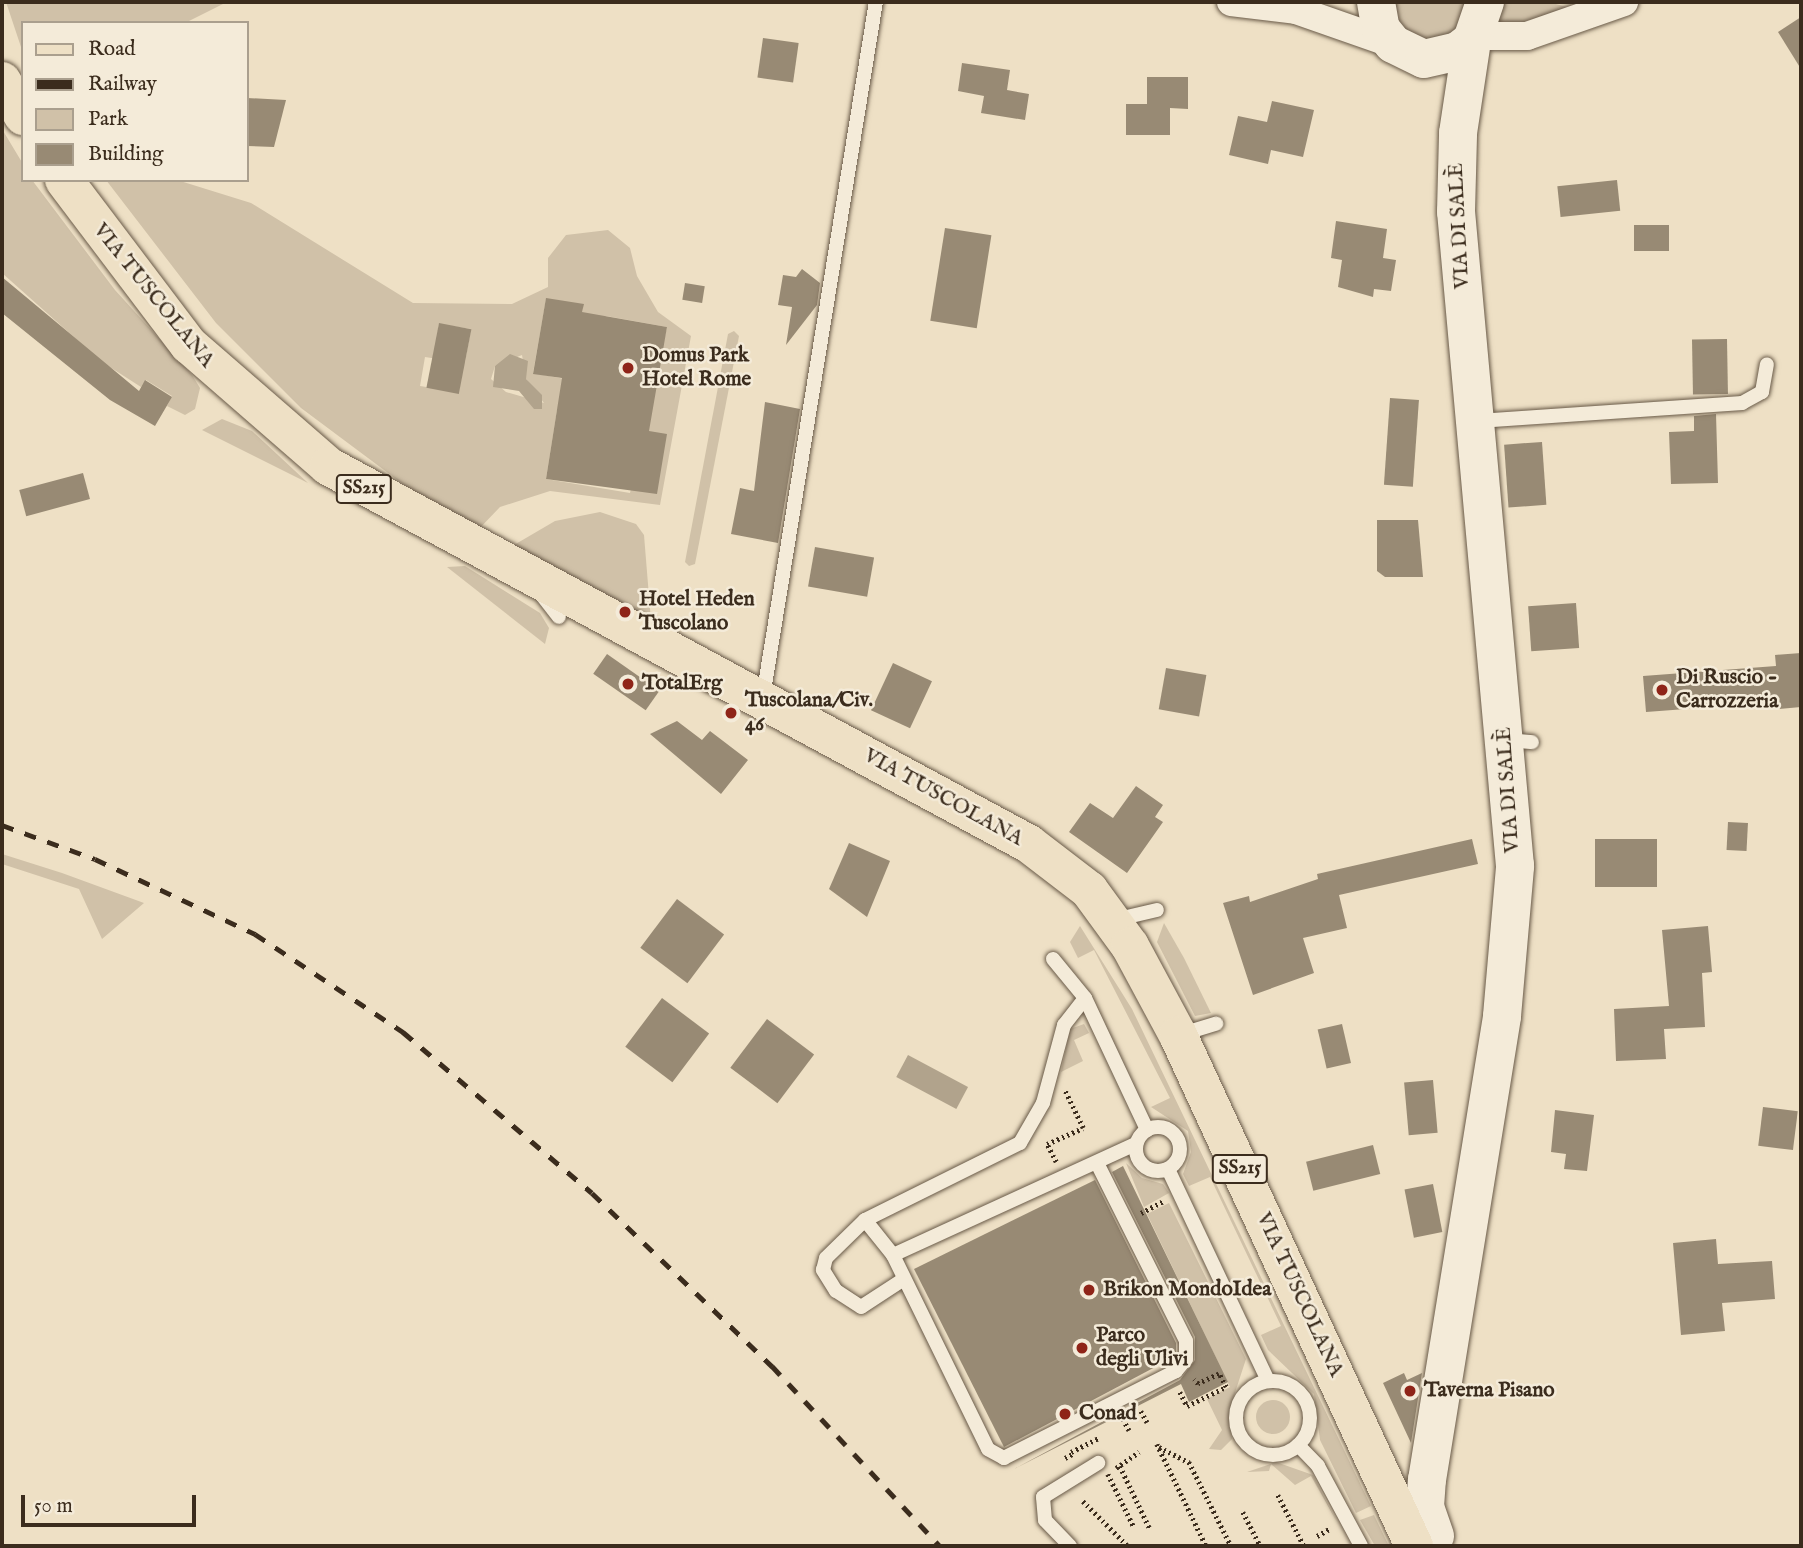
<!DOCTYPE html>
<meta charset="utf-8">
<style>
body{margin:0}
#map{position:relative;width:1803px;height:1548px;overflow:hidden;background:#eee0c5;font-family:"IM FELL English",serif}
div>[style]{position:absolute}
.green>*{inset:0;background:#d0c1a8}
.round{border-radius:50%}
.water>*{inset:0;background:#b1a38c;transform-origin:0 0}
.building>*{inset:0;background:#988a74;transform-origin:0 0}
.path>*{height:4.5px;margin-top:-2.25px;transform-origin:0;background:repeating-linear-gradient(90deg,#3b2c1d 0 2px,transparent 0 5.5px)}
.roads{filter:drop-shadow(0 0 2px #685947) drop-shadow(0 0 2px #685947)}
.service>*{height:14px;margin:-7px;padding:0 7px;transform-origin:7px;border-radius:7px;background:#f4ebd9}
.service>.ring{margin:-7px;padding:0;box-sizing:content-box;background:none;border:14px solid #f4ebd9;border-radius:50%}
.minor>*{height:28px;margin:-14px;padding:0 14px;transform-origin:14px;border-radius:14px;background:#f4ebd9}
.secondary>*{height:38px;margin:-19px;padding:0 19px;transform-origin:19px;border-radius:19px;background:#f4ebd9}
.primary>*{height:38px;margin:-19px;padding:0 19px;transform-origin:19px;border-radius:19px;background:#eee0c5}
.rail>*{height:5px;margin-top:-2.5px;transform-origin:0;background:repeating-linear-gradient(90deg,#3b2c1d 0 12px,transparent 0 24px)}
.dots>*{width:19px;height:19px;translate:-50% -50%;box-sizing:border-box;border:4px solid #f4ebd9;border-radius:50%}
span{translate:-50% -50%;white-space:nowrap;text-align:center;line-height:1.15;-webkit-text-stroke:5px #f4ebd9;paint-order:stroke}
.shield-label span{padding:2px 5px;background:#f4ebd9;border:2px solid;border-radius:5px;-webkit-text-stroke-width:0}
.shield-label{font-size:19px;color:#3b2c1d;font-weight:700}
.street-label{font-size:21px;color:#3b2c1d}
.poi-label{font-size:21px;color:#3b2c1d;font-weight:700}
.left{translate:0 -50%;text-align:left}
.frame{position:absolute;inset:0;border:4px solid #3b2c1d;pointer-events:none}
.legend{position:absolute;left:21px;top:21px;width:228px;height:161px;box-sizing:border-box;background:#f4ebd9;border:2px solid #aa9f8e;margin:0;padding:9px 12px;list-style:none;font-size:21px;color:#3b2c1d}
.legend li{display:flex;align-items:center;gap:14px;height:35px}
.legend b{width:35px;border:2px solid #aa9f8e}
.scale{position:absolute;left:21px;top:1495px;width:175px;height:32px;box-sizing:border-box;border:4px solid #3b2c1d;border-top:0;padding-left:9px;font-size:21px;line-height:24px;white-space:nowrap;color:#3b2c1d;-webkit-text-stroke:5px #f4ebd9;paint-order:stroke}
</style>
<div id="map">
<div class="green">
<i style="clip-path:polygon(6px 2px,227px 2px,185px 23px,23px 23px,23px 53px)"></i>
<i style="clip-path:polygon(1388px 2px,1472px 2px,1470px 14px,1444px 42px,1405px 36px)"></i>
<i style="clip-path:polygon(1500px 2px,1549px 2px,1570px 8px,1495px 30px)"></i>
<i style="clip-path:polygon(2px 129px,23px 164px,23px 180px,32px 180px,115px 290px,192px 375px,200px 388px,195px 409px,185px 415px,167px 406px,172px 396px,146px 380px,141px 387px,102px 362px,2px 273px)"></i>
<i style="clip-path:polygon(evenodd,106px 180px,177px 180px,251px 203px,413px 303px,512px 304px,548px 287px,548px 258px,566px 235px,608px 230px,630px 248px,637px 276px,658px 312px,691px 336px,660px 505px,550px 491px,500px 507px,477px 531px,435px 508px,301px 408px,216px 323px,106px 180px,546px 299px,583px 305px,570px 380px,533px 373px,546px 299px,106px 180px,606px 316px,667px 327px,630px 493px,546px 479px,557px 410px,606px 316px,106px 180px,439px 324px,471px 329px,465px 362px,434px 356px,439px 324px,106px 180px,522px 355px,526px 379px,544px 403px,506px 392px,491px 379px,495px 366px,522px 355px,106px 180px,425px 357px,457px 362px,452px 391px,420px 386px,425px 357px)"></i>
<i style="clip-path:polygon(734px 331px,739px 336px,695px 564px,689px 566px,685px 562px,728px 334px)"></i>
<i style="clip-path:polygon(222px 419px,252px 431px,308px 483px,202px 430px)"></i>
<i style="clip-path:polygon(600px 512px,636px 524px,644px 535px,651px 621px,514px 545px,555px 521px)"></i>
<i style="clip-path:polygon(465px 566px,540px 613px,549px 628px,545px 644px,447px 567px)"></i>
<i style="clip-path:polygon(2px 854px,62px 873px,144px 903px,102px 939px,79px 889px,2px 864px)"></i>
<i style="clip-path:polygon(1164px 923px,1184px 958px,1211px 1013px,1195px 1016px,1157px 942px)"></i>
<i style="clip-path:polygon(1080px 926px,1132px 1009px,1371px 1506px,1356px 1513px,1320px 1440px,1314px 1394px,1268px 1350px,1261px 1335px,1281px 1326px,1210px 1177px,1189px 1186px,1183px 1174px,1191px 1152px,1188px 1131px,1151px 1107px,1170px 1098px,1094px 950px,1078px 958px,1070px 942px)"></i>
<i style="clip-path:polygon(1084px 1024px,1089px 1033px,1074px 1040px,1083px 1061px,1061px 1072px,1070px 1029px)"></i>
<i style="clip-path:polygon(1126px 1163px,1142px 1178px,1163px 1184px,1169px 1193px,1144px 1207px)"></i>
<i style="clip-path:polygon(1169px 1203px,1246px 1359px,1229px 1411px,1232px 1439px,1221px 1450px,1209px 1449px,1222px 1430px,1207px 1399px,1230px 1387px,1147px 1214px)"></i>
<i class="round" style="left:1256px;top:1400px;width:34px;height:34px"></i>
<i style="clip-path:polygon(1276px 1462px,1313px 1475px,1337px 1522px,1311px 1476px,1295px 1485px,1271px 1464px,1269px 1471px,1247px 1472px)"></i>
<i style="clip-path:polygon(1374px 1515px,1389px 1546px,1375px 1546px,1360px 1520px)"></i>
</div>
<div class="water">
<i style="clip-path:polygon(510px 354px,528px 361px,526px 379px,542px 395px,542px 409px,534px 409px,519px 391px,493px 387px,495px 366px)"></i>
<i style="left:908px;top:1055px;width:68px;height:25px;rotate:28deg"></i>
</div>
<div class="building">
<i style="clip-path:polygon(1801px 17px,1801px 69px,1778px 32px)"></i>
<i style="left:763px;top:38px;width:36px;height:40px;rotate:8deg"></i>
<i style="clip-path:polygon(962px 63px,1010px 70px,1007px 90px,1029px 94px,1025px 120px,981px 113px,984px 96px,958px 91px)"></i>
<i style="clip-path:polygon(1147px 77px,1188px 77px,1188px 109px,1170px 108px,1170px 135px,1126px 135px,1126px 104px,1147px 104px)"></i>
<i style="clip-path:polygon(247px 98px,286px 100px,274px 147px,247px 146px)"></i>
<i style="clip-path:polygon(1272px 101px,1314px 110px,1303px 157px,1271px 150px,1268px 164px,1229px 155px,1238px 116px,1267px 122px)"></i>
<i style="left:1617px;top:180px;width:31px;height:60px;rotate:84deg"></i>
<i style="clip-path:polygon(1336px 221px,1387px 229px,1383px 258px,1396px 260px,1391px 291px,1374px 289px,1373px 297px,1338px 287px,1342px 260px,1331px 258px)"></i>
<i style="left:1669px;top:225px;width:26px;height:35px;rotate:90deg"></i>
<i style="left:945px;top:228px;width:47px;height:94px;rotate:9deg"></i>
<i style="clip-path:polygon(802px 269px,820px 283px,817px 305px,786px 345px,792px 307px,778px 305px,783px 275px,796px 277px)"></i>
<i style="clip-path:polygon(2px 277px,139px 391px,145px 380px,172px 397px,155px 426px,110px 400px,2px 313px)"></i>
<i style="left:685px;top:283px;width:20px;height:17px;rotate:9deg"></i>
<i style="clip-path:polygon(546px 298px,584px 304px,582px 312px,667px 327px,649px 431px,667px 434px,657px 494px,546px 479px,562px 378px,533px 374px)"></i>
<i style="left:439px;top:323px;width:33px;height:66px;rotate:11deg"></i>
<i style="left:1727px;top:339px;width:55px;height:35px;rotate:89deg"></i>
<i style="left:1390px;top:398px;width:29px;height:87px;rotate:4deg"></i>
<i style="clip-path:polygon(765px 402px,800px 409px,778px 543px,731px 534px,740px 488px,754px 491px)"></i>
<i style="clip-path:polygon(1716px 414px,1718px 483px,1671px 484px,1669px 432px,1694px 431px,1694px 416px)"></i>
<i style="left:1542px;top:442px;width:63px;height:38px;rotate:86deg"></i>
<i style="left:83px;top:473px;width:27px;height:66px;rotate:75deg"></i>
<i style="clip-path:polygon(1377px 520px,1418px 520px,1423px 577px,1385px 577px,1377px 571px)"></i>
<i style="left:815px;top:547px;width:60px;height:40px;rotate:10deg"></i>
<i style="left:1576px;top:603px;width:45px;height:48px;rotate:86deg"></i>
<i style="clip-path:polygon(1801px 653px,1801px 707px,1779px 709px,1779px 702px,1646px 712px,1643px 676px,1776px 666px,1775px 655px)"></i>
<i style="left:607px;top:654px;width:64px;height:24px;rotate:35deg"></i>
<i style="left:893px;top:663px;width:43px;height:52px;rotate:25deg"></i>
<i style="left:1166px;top:668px;width:41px;height:42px;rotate:10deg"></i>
<i style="clip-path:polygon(677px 721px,702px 740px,710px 731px,748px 760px,721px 794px,650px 734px)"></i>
<i style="clip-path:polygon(1136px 786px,1163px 805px,1155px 817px,1163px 822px,1127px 873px,1069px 832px,1090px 803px,1113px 818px)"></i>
<i style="left:1728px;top:822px;width:20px;height:28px;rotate:3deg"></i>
<i style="clip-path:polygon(1472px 839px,1478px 864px,1339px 895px,1347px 928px,1303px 938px,1314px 973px,1253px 995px,1223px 903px,1249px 896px,1250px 902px,1318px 879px,1317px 874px)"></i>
<i style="left:1595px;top:839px;width:62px;height:48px"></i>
<i style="clip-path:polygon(849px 843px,890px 861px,867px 917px,829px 889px)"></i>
<i style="left:677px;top:899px;width:59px;height:61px;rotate:37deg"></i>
<i style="clip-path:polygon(1708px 926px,1712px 972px,1702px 973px,1705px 1027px,1664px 1029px,1666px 1059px,1616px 1061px,1614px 1009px,1669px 1006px,1662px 930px)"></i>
<i style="left:662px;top:998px;width:59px;height:61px;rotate:37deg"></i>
<i style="left:767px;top:1019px;width:59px;height:61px;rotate:37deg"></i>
<i style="left:1342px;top:1024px;width:40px;height:25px;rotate:77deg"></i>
<i style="left:1433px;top:1080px;width:53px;height:29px;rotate:85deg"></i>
<i style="left:1763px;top:1107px;width:35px;height:39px;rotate:7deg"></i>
<i style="clip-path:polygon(1555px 1110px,1594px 1115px,1587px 1171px,1564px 1169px,1566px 1154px,1551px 1152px)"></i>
<i style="left:1373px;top:1145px;width:30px;height:69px;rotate:76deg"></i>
<i style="clip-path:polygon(1123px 1166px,1228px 1382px,1189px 1402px,1181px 1384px,1014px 1469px,1180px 1380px,1195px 1360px,1195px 1337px,1112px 1172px)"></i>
<i style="clip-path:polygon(1095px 1180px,1176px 1343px,1176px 1356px,1004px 1447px,914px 1269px)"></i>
<i style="left:1433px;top:1184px;width:49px;height:29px;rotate:79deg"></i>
<i style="clip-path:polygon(1716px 1239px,1718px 1264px,1772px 1261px,1775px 1299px,1722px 1303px,1725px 1331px,1681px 1335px,1673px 1243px)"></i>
<i style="clip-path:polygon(1404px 1373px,1407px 1380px,1422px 1373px,1411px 1443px,1383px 1383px)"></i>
</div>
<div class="path">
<i style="left:1056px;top:1162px;width:20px;rotate:-117deg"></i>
<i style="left:1047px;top:1144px;width:39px;rotate:-24deg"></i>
<i style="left:1083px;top:1128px;width:41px;rotate:-115.9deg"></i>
<i style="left:1141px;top:1213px;width:26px;rotate:-28deg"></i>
<i style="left:1180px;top:1392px;width:16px;rotate:63deg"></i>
<i style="left:1187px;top:1406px;width:43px;rotate:-26deg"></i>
<i style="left:1226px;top:1387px;width:15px;rotate:-118deg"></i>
<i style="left:1219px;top:1374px;width:23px;rotate:155deg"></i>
<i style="left:1198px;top:1384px;width:6px;rotate:-129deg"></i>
<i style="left:1141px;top:1411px;width:13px;rotate:61deg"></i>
<i style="left:1123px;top:1419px;width:13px;rotate:61deg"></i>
<i style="left:1157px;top:1444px;width:113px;rotate:64.3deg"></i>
<i style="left:1159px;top:1447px;width:34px;rotate:27deg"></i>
<i style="left:1189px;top:1462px;width:94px;rotate:63.4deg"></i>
<i style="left:1071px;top:1452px;width:31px;rotate:-27deg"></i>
<i style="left:1065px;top:1458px;width:10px;rotate:-29deg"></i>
<i style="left:1120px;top:1466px;width:70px;rotate:64.5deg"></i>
<i style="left:1116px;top:1468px;width:28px;rotate:-35deg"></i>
<i style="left:1108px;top:1474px;width:59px;rotate:63.9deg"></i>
<i style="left:1278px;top:1495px;width:57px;rotate:63deg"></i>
<i style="left:1083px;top:1501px;width:64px;rotate:45deg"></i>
<i style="left:1243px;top:1512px;width:38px;rotate:63deg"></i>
<i style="left:1317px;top:1536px;width:16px;rotate:-30deg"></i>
</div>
<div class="roads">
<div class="service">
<i style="left:1478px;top:421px;width:265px;rotate:-3.9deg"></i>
<i style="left:1742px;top:403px;width:23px;rotate:-29deg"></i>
<i style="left:1762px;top:392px;width:28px;rotate:-80deg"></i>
<i style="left:541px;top:594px;width:29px;rotate:52deg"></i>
<i style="left:763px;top:697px;width:704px;rotate:-80.77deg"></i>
<i style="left:1507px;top:740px;width:25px;rotate:5deg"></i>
<i style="left:1114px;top:920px;width:44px;rotate:-13.1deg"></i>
<i style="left:1053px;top:959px;width:50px;rotate:50.6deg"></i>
<i style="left:1085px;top:998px;width:146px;rotate:64.8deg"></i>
<i style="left:1179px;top:1035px;width:39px;rotate:-17deg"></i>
<i class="ring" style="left:1136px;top:1127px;width:30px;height:30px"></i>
<i style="left:1097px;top:1163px;width:199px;rotate:63.4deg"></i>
<i style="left:1186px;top:1341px;width:18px;rotate:90deg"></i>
<i style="left:1186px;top:1359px;width:16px;rotate:130deg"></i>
<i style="left:1176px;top:1371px;width:193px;rotate:153.2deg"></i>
<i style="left:1004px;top:1458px;width:18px;rotate:-151deg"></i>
<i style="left:988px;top:1449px;width:216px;rotate:-116.1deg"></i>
<i style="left:893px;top:1255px;width:267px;rotate:-24.6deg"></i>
<i style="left:1168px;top:1169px;width:234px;rotate:64.7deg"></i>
<i style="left:865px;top:1220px;width:45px;rotate:51.3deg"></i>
<i style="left:904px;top:1279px;width:51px;rotate:146.9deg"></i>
<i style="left:861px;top:1307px;width:30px;rotate:-147deg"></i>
<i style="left:836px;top:1291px;width:25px;rotate:-122deg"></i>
<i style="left:823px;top:1270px;width:12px;rotate:-76deg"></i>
<i style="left:826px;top:1258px;width:54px;rotate:-44.3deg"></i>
<i style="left:865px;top:1220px;width:173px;rotate:-26.4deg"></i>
<i style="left:1020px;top:1143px;width:46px;rotate:-60.1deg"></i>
<i style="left:1043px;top:1103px;width:81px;rotate:-74.9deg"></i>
<i style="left:1064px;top:1025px;width:34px;rotate:-52deg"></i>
<i class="ring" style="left:1236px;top:1381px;width:60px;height:60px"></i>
<i style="left:1298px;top:1445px;width:29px;rotate:46deg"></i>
<i style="left:1318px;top:1466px;width:91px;rotate:61.7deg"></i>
<i style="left:1070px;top:1546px;width:36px;rotate:-134deg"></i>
<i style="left:1045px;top:1520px;width:23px;rotate:-95deg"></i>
<i style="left:1043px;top:1497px;width:65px;rotate:-31.7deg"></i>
</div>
<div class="minor">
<i style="left:1231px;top:2px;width:65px;rotate:7deg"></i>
<i style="left:1296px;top:10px;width:103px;rotate:19.3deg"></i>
<i style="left:1475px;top:36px;width:52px"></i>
<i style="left:1527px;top:36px;width:103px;rotate:-19.3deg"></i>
</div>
<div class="secondary">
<i style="left:1376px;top:2px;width:27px;rotate:80deg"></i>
<i style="left:1381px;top:29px;width:19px;rotate:51deg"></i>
<i style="left:1393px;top:44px;width:34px;rotate:26deg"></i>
<i style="left:1424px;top:59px;width:35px;rotate:-13deg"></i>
<i style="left:1458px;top:51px;width:18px;rotate:-38deg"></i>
<i style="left:1472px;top:40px;width:40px;rotate:-71.1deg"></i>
<i style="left:1435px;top:1536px;width:31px;rotate:-109deg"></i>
<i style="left:1425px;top:1507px;width:27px;rotate:-86deg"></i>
<i style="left:1427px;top:1480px;width:470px;rotate:-80.8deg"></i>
<i style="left:1502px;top:1016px;width:151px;rotate:-85deg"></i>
<i style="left:1515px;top:866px;width:657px;rotate:-95.15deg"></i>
<i style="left:1456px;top:212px;width:79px;rotate:-88.5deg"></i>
<i style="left:1458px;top:133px;width:94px;rotate:-81.4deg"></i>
</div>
<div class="primary">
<i style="left:2px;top:81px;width:41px;rotate:59deg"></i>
<i style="left:64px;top:180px;width:207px;rotate:52.9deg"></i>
<i style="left:189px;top:345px;width:184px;rotate:41deg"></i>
<i style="left:328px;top:466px;width:796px;rotate:28.33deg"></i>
<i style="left:1029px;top:844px;width:76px;rotate:37.5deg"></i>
<i style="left:1089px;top:890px;width:69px;rotate:53.8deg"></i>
<i style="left:1130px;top:946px;width:101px;rotate:61.7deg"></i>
<i style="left:1178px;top:1035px;width:563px;rotate:65.21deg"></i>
</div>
</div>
<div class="rail">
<i style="left:2px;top:825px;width:99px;rotate:20.1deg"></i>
<i style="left:95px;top:859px;width:177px;rotate:25.1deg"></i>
<i style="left:255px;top:934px;width:178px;rotate:33.5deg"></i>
<i style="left:403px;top:1032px;width:248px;rotate:40.4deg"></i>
<i style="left:592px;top:1193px;width:250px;rotate:43.9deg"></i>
<i style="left:772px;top:1366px;width:246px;rotate:47deg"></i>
</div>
<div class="dots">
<i style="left:628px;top:368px;background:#8f2418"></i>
<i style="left:625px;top:612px;background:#8f2418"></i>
<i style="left:628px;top:684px;background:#8f2418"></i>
<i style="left:1662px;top:690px;background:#8f2418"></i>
<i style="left:731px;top:713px;background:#8f2418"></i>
<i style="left:1089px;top:1290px;background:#8f2418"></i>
<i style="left:1082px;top:1348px;background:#8f2418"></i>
<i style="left:1410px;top:1391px;background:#8f2418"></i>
<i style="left:1065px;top:1414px;background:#8f2418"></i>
</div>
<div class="shield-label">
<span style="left:364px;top:489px">SS215</span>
<span style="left:1240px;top:1169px">SS215</span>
</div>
<div class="street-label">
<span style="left:1460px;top:226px;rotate:-93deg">VIA DI SALÈ</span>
<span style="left:153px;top:296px;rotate:51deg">VIA TUSCOLANA</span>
<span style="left:1509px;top:790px;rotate:-94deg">VIA DI SALÈ</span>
<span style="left:943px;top:798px;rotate:29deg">VIA TUSCOLANA</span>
<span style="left:1299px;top:1295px;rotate:65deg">VIA TUSCOLANA</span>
</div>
<div class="poi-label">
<span class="left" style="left:642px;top:368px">Domus Park<br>Hotel Rome</span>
<span class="left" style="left:639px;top:612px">Hotel Heden<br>Tuscolano</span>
<span class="left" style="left:1676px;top:690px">Di Ruscio -<br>Carrozzeria</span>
<span class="left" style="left:642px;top:684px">TotalErg</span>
<span class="left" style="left:745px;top:713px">Tuscolana/Civ.<br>46</span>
<span class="left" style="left:1103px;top:1290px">Brikon MondoIdea</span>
<span class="left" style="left:1096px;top:1348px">Parco<br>degli Ulivi</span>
<span class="left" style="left:1424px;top:1391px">Taverna Pisano</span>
<span class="left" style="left:1079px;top:1414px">Conad</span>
</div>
<div class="frame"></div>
<ul class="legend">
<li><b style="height:9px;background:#eee0c5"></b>Road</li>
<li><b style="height:9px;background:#3b2c1d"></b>Railway</li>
<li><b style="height:19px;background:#d0c1a8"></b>Park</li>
<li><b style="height:19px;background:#988a74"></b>Building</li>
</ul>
<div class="scale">50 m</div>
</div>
